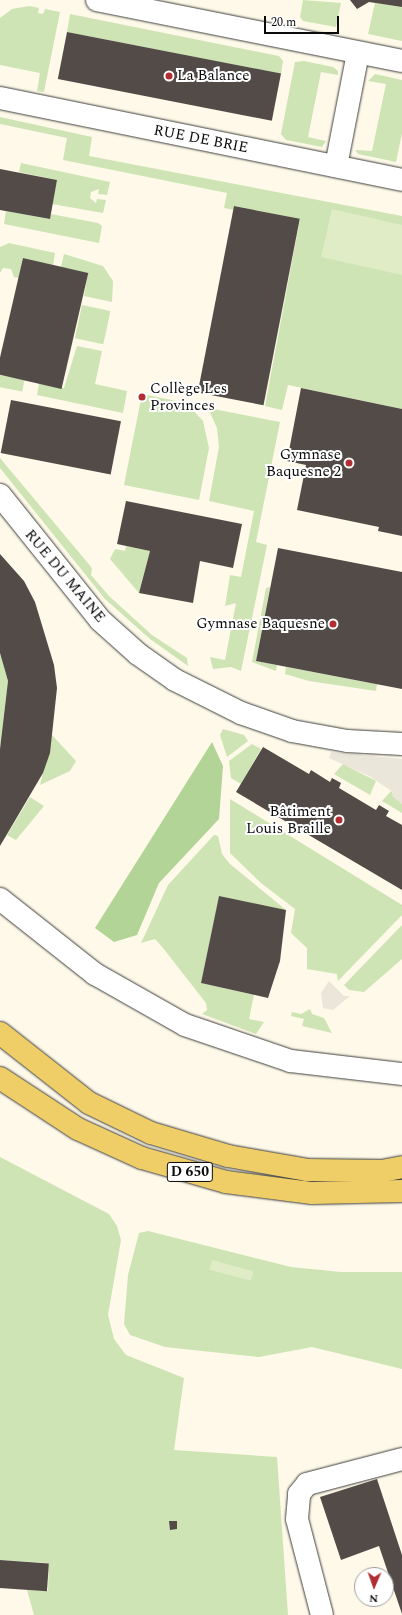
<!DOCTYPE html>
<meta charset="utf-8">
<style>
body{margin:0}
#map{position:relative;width:402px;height:1615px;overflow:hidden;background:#fef9e8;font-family:Spectral,serif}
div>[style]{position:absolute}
.green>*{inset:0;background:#cee4b5;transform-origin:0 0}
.forest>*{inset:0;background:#b2d496}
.pitch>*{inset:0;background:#dfecc6;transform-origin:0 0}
.plaza>*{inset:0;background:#ebe6da}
.building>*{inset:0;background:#524b47;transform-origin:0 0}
.roads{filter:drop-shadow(0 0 1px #3d3d3d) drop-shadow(0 0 1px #3d3d3d)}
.minor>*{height:22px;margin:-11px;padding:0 11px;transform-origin:11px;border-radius:11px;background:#fff}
.major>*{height:22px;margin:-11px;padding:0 11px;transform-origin:11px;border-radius:11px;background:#efce67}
.dots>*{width:11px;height:11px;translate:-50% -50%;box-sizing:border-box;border:2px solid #fff;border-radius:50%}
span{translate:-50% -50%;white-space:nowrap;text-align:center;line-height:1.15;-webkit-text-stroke:4px #fff;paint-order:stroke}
.shield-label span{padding:1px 3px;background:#fff;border:1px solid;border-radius:3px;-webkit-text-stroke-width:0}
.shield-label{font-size:14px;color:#0a0a0a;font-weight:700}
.poi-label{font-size:15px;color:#0a0a0a}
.left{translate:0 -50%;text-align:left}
.right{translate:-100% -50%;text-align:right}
.street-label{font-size:15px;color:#0a0a0a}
.north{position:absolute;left:354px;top:1567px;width:40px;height:40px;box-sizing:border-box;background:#fff;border:1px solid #9d9d9d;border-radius:50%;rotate:182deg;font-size:11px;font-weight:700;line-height:16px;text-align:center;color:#0a0a0a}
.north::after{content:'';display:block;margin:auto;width:14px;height:18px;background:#af2d33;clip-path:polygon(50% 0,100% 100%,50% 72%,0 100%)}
.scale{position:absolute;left:264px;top:16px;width:75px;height:18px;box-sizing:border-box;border:2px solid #0a0a0a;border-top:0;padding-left:5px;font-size:12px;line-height:14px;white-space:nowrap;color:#0a0a0a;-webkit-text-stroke:3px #fff;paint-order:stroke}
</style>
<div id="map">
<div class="green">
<i style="clip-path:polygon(303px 0,341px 3px,336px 27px,303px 21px,300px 17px)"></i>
<i style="clip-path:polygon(375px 3px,402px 7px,402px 41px,368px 34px)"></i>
<i style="clip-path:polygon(29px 6px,39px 8px,38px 13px,43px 14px,45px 9px,60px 12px,44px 92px,37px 91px,40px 73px,0 65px,0 18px,12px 9px)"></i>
<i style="clip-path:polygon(70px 14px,279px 56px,283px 61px,281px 74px,67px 32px)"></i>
<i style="clip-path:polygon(304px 61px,333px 67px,338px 71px,338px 75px,321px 72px,308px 137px,326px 141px,322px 147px,286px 140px,281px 134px,295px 62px)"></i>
<i style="clip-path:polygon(375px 74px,402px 80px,402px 133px,396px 162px,358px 154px,355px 150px,372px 151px,386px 84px,368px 81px)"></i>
<i style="clip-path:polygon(0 117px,92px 137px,89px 156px,402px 216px,402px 409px,288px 385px,282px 410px,265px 406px,300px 219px,235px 206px,234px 210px,224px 208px,227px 193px,63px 160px,67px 138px,0 124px)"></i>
<i style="clip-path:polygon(21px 163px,110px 182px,107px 195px,98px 194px,99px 189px,91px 192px,90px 198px,96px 203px,97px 199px,106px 200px,103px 213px,52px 204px,57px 180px,19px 172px)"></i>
<i style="clip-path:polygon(6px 211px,49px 219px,51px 214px,98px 223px,102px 226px,99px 243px,4px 224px)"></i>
<i style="clip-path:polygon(9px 243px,55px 253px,53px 265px,23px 258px,19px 278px,14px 277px,11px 269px,3px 268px,0 273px,0 247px)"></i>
<i style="clip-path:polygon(64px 254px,103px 266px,113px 281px,112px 302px,84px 296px,88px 273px,61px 267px)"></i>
<i style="left:82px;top:305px;width:29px;height:34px;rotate:12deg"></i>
<i style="clip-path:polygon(77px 346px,102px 351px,95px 384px,127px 391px,123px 413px,37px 395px,39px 383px,64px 388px)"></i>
<i style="left:0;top:375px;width:25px;height:12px;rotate:11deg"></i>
<i style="clip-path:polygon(142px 394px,186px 403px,203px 421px,209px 448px,199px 500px,124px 485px)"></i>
<i style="clip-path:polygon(208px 408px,280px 422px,256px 542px,267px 545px,241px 671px,231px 667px,213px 669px,210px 657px,225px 660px,236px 603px,225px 606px,230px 575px,241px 577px,254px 511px,209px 501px,219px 447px,217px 428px)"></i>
<i style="clip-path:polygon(0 458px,92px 568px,91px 575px,109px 596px,152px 635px,187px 658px,188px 666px,150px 639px,105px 599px,0 468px)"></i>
<i style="clip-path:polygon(126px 546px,150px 551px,139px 593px,110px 559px,115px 549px,125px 551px)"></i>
<i style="clip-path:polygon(270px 587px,256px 661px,277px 665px,276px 671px,252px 662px,266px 588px)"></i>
<i style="clip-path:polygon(0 653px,8px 681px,0 749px)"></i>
<i style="clip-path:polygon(286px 667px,377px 684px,376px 691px,309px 681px,285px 674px)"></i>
<i style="clip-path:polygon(223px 729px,244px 735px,248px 741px,227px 757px,220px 735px)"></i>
<i style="clip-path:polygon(52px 735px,76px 761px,70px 771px,40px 785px)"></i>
<i style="clip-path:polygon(252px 744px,261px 749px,241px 784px,231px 778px,229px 761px)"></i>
<i style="clip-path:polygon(343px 764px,376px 781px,370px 795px,334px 774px)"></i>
<i style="clip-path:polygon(391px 791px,402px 804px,402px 813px,382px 801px)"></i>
<i style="clip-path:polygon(30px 797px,44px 806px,16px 840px,7px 835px)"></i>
<i style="clip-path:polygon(230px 799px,402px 905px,402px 915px,338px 981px,337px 974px,307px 969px,307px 948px,291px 933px,295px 909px,261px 883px,230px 853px)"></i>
<i style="clip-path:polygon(214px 835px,218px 836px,222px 854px,230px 864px,286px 910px,219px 897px,201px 983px,254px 995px,249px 1019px,264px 1022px,256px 1034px,202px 1014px,207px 1010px,206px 1003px,163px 948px,155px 939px,141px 943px,168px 885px)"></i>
<i style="clip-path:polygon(402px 925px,402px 959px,364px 992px,349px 990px,344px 985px)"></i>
<i style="clip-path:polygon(310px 1009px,312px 1014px,324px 1018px,332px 1033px,302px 1026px,304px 1019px,291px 1016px,292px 1012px,301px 1014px)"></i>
<i style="clip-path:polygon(0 1157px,109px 1214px,117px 1226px,121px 1240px,108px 1315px,114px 1339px,126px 1355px,184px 1378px,174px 1450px,277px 1457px,288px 1615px,34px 1615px,27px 1590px,48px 1591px,49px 1563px,0 1560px)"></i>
<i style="clip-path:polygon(148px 1231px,291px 1267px,341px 1272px,402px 1272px,402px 1369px,312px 1347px,259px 1357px,165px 1347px,130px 1335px,124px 1324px,128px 1275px,139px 1233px)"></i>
</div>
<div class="forest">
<i style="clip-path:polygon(212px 742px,223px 766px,219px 819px,159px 883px,137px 935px,114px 942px,95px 928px)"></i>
</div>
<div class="pitch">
<i style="clip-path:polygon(332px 209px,402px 225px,402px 275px,321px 257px)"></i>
<i style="left:212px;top:1260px;width:43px;height:10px;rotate:15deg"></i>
</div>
<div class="plaza">
<i style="clip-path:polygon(331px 752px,402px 759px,402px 804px,392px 796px,393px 792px,369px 776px,329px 758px)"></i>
<i style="clip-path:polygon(329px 981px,344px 996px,350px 996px,333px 1010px,323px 1008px,321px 993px)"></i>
</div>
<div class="building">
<i style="clip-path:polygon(350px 0,402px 0,402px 7px,369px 2px,357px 9px)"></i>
<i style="left:67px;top:32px;width:218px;height:48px;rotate:11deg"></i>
<i style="clip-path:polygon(0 169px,57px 180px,50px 219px,0 210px)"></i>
<i style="left:234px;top:206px;width:67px;height:190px;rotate:11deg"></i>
<i style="left:23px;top:258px;width:67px;height:119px;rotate:13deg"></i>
<i style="clip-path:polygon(301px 388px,402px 409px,402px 536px,378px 531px,379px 527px,297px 510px,306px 465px,287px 461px)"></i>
<i style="left:11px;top:400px;width:112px;height:54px;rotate:11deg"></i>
<i style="clip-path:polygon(126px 501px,242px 524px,233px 568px,200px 561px,193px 603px,139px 593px,150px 551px,117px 544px)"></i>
<i style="clip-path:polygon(278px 548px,402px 572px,402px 689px,256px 661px)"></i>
<i style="clip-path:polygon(0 554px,24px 581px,35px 602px,54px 665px,57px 688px,50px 753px,43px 773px,0 846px,0 749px,8px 681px,0 653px)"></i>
<i style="clip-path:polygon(263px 747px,309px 774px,311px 770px,330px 782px,332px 778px,341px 783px,339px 788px,376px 810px,379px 805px,389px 811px,386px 816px,402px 825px,402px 890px,236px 792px)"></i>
<i style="clip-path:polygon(219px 896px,286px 910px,280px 961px,268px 998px,201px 983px)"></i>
<i style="clip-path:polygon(377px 1479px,402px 1555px,402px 1614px,379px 1546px,341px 1560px,320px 1497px)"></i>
<i style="clip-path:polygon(169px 1521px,177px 1521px,177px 1529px,170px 1530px)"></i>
<i style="left:0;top:1560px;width:49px;height:28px;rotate:4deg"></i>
</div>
<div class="roads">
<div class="minor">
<i style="left:97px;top:0;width:311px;rotate:11.3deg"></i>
<i style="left:0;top:98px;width:410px;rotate:11.5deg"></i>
<i style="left:336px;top:166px;width:115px;rotate:-79deg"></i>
<i style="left:0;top:495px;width:160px;rotate:51.3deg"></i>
<i style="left:100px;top:620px;width:51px;rotate:41.8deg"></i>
<i style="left:138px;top:654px;width:45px;rotate:35.1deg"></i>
<i style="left:175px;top:680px;width:74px;rotate:26.6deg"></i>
<i style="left:241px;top:713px;width:54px;rotate:19.4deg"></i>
<i style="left:292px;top:731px;width:56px;rotate:10.3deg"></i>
<i style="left:347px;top:741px;width:55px;rotate:3.1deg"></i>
<i style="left:0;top:899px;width:121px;rotate:38.3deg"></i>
<i style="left:95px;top:974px;width:103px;rotate:29.5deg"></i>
<i style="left:185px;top:1025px;width:112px;rotate:18.8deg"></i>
<i style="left:291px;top:1061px;width:112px;rotate:6.7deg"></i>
<i style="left:322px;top:1615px;width:99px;rotate:-104.6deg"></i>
<i style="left:297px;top:1519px;width:25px;rotate:-85deg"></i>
<i style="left:299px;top:1494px;width:13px;rotate:-51deg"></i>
<i style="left:307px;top:1484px;width:98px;rotate:-14.7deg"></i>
</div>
<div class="major">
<i style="left:0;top:1033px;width:113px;rotate:38.2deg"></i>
<i style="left:89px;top:1103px;width:69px;rotate:25.8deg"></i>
<i style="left:151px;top:1133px;width:80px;rotate:16.6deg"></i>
<i style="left:228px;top:1156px;width:80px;rotate:10deg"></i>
<i style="left:307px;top:1170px;width:75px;rotate:0.8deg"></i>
<i style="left:382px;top:1171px;width:20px;rotate:-11deg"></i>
<i style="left:0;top:1078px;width:93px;rotate:33.2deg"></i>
<i style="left:78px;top:1129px;width:70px;rotate:24.4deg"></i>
<i style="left:142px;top:1158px;width:87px;rotate:15.9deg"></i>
<i style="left:226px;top:1182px;width:87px;rotate:7.3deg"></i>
<i style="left:312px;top:1193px;width:90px;rotate:-1.3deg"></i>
</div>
</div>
<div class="dots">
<i style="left:169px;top:76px;background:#af2d33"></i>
<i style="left:142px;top:397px;background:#af2d33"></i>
<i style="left:349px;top:463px;background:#af2d33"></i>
<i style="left:333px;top:624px;background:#af2d33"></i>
<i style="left:339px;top:820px;background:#af2d33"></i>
</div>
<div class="shield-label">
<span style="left:190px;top:1172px">D 650</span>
</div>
<div class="poi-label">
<span class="left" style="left:177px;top:76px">La Balance</span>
<span class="left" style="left:150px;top:397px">Collège Les<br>Provinces</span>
<span class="right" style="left:341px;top:463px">Gymnase<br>Baquesne 2</span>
<span class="right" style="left:325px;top:624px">Gymnase Baquesne</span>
<span class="right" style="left:331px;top:820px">Bâtiment<br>Louis Braille</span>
</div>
<div class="street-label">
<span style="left:201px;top:139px;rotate:11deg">RUE DE BRIE</span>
<span style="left:65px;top:576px;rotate:50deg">RUE DU MAINE</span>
</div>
<div class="north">N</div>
<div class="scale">20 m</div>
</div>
